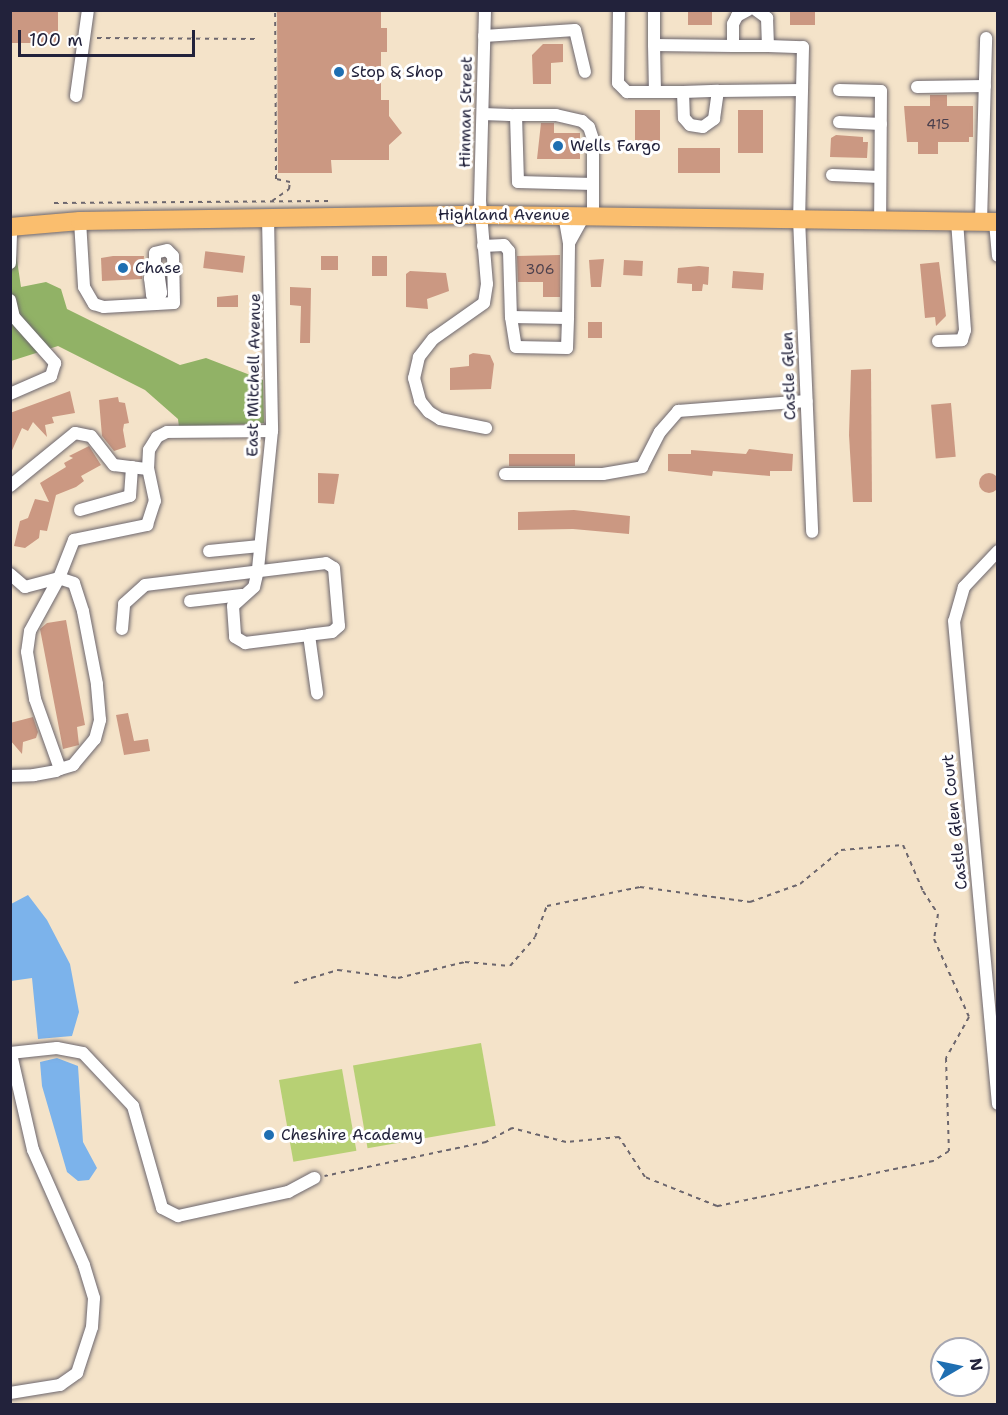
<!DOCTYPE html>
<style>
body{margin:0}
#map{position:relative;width:1008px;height:1415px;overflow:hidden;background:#f4e3c9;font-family:"Shantell Sans",sans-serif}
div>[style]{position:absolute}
.green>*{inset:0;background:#b7d074;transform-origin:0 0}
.forest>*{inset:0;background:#91b266}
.water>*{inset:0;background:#7cb3eb}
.building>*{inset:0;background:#cb9882;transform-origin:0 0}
.round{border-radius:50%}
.path>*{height:2px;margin-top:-1px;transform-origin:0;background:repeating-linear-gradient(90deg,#6c666d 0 4.5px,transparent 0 9px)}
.roads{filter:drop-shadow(0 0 2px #6c666d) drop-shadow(0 0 2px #6c666d)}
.minor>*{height:12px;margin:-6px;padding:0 6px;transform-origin:6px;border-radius:6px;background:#fff}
.highway>*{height:18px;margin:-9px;padding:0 9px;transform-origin:9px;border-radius:9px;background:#fabe6e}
.dots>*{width:16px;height:16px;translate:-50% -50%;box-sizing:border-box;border:3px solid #fff;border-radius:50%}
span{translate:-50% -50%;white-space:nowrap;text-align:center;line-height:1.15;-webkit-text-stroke:6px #fff;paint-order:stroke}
.number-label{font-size:14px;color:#4c404d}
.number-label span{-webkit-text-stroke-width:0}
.poi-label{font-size:16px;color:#22223b}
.left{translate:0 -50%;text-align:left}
.street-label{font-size:16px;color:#22223b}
.frame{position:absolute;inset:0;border:12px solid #22223b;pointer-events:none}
.north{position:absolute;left:930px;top:1337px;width:60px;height:60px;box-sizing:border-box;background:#fff;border:2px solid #a7a7b1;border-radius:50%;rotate:81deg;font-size:16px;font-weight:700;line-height:24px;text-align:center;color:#22223b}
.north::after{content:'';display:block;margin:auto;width:21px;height:27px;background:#1f6fb2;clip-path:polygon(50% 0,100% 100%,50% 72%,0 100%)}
.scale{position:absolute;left:18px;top:30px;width:177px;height:27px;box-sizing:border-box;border:3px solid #22223b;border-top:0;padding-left:8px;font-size:18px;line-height:21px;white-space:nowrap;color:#22223b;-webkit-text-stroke:4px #fff;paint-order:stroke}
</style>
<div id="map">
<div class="green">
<i style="left:481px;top:1043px;width:84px;height:130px;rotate:80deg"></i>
<i style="left:342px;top:1069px;width:83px;height:64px;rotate:80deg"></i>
</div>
<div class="forest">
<i style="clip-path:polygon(10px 240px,14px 240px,21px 287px,46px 282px,61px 289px,67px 309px,180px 365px,206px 358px,263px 380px,264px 423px,179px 427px,178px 419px,145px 390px,58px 346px,11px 361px)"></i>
</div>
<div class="water">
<i style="clip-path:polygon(28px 895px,47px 920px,70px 964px,79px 1012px,72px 1036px,38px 1039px,32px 978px,11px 981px,11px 904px)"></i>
<i style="clip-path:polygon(57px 1058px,78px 1066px,83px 1142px,97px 1168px,89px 1180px,78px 1181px,67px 1172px,42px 1086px,40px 1062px)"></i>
</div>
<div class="building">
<i style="left:10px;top:10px;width:48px;height:33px"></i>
<i style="clip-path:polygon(277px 10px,381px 10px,381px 28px,387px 28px,387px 52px,381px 52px,381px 100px,389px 100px,389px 116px,402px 133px,389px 145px,389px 160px,331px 160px,332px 173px,278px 173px)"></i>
<i style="left:688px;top:10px;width:24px;height:15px"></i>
<i style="left:790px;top:10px;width:25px;height:15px"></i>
<i style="clip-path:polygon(543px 44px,563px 44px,563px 62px,551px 63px,551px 84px,533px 84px,532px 55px)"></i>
<i style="clip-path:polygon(930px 95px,947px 95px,947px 106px,973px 106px,973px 137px,969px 137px,969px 142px,938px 142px,938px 154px,918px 154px,918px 142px,907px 142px,904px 106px,930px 106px)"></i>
<i style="left:635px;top:110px;width:25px;height:43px"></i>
<i style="left:738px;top:110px;width:25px;height:43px"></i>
<i style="clip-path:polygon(541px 123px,554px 123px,554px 133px,580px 133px,580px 159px,537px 159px)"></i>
<i style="clip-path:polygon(836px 135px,863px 137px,863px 142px,868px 142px,867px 158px,830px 157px,831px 138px)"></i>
<i style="left:678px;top:148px;width:42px;height:25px"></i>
<i style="clip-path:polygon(560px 255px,560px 297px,543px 297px,543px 282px,518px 282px,517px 256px)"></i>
<i style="clip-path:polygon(113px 256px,144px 256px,142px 279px,102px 281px,101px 258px)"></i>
<i style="left:245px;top:256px;width:17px;height:40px;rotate:97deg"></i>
<i style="left:321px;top:256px;width:17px;height:14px"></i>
<i style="left:372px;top:256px;width:15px;height:20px"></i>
<i style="clip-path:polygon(604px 259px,601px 287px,591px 287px,589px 260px)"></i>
<i style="left:624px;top:260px;width:19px;height:15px;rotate:3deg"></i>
<i style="clip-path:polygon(939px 262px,946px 316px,936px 326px,935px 317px,925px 318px,920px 264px)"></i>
<i style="clip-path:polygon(699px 266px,709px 267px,708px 285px,703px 284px,702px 291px,692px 291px,692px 284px,677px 283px,678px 268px)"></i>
<i style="clip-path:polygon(410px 271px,446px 273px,449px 291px,427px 299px,428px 309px,406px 307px,406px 274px)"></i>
<i style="left:733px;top:271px;width:31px;height:17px;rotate:4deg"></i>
<i style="clip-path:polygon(290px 287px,311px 288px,310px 343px,300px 343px,301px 306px,290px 305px)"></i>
<i style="clip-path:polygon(238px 295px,238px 307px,217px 307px,217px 297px)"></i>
<i style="left:588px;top:322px;width:14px;height:16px"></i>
<i style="clip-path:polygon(473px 353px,490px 355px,494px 364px,491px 389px,450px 390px,450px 368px,469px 366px,469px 355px)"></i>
<i style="clip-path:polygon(871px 369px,872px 502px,853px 502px,849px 435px,851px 370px)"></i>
<i style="clip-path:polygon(70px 391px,75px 413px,52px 417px,54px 423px,45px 425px,47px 437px,33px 422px,28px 431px,22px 428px,10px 455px,10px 413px)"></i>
<i style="clip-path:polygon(118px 397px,119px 402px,125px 403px,129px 423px,124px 424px,123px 430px,126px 447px,114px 451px,102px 436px,99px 400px)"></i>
<i style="left:951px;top:403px;width:54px;height:20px;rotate:85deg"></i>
<i style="clip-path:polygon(89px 446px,101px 465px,81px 476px,84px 481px,76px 487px,56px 495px,47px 531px,40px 530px,39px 538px,25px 548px,14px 546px,20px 521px,28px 518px,35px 499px,49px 502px,40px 483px,66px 467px,64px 463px,73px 458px,69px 456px)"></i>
<i style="clip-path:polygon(749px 449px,793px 454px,792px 471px,770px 471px,770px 476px,713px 471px,712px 476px,668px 471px,668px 454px,691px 454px,691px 450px,746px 454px)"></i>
<i style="left:509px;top:454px;width:66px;height:12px"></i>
<i class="round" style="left:979px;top:473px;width:20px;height:20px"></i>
<i style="clip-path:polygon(318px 473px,339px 474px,334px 504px,318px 503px)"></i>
<i style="clip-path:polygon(574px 510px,630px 516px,629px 534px,573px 529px,518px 530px,518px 512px)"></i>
<i style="clip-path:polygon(66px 620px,85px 725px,77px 727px,79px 745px,63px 749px,40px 629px,47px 623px)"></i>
<i style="clip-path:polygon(128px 713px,134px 741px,148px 739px,150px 751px,124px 755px,116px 715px)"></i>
<i style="clip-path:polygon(33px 717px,38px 732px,36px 738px,23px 742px,22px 754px,10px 740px,10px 723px)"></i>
</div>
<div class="path">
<i style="left:97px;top:38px;width:160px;rotate:0.4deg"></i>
<i style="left:272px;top:201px;width:21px;rotate:-35deg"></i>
<i style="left:289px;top:189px;width:7px;rotate:-82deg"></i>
<i style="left:290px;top:182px;width:14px;rotate:-168deg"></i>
<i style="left:276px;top:179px;width:169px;rotate:-90.3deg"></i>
<i style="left:54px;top:203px;width:279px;rotate:-0.4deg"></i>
<i style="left:294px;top:983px;width:46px;rotate:-16.5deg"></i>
<i style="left:338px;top:970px;width:61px;rotate:7.6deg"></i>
<i style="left:398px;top:978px;width:69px;rotate:-13.4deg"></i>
<i style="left:465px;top:962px;width:45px;rotate:5.1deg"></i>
<i style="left:510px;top:966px;width:38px;rotate:-49deg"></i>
<i style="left:535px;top:937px;width:33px;rotate:-69deg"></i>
<i style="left:547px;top:906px;width:95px;rotate:-11.5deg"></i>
<i style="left:640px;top:887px;width:111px;rotate:7.8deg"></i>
<i style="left:750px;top:902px;width:53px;rotate:-19.8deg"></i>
<i style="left:800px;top:884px;width:53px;rotate:-39.7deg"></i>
<i style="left:841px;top:850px;width:62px;rotate:-4.6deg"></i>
<i style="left:903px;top:845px;width:50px;rotate:66.5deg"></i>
<i style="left:923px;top:891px;width:27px;rotate:57deg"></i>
<i style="left:938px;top:914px;width:25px;rotate:99deg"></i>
<i style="left:934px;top:939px;width:85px;rotate:65.8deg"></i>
<i style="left:969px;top:1017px;width:47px;rotate:119.3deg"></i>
<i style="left:946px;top:1058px;width:93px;rotate:88.2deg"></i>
<i style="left:949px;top:1151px;width:19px;rotate:148deg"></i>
<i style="left:933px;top:1161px;width:221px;rotate:168.2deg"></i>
<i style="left:717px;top:1206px;width:78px;rotate:-158.1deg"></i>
<i style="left:645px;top:1177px;width:48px;rotate:-123deg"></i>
<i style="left:619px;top:1137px;width:53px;rotate:174.6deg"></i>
<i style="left:566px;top:1142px;width:56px;rotate:-165.5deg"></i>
<i style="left:512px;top:1128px;width:30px;rotate:152deg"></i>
<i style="left:486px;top:1142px;width:165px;rotate:168.1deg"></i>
</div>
<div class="roads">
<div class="minor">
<i style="left:485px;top:10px;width:191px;rotate:91.5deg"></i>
<i style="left:480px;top:201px;width:83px;rotate:85.2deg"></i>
<i style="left:487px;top:284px;width:19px;rotate:99deg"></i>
<i style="left:484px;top:303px;width:62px;rotate:144.8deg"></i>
<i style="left:433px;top:339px;width:23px;rotate:128deg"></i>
<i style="left:419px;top:357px;width:22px;rotate:103deg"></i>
<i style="left:414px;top:378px;width:24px;rotate:75deg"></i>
<i style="left:420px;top:401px;width:14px;rotate:51deg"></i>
<i style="left:429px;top:412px;width:13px;rotate:32deg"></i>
<i style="left:440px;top:419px;width:47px;rotate:11.1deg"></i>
<i style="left:619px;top:10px;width:73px;rotate:90.8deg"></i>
<i style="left:618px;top:83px;width:13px;rotate:45deg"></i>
<i style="left:627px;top:92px;width:56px"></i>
<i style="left:683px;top:92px;width:26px;rotate:88deg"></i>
<i style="left:684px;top:118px;width:9px;rotate:49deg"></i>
<i style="left:690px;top:125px;width:13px;rotate:9deg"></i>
<i style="left:703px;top:127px;width:14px;rotate:-36deg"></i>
<i style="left:714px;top:119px;width:28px;rotate:-82deg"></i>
<i style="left:718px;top:91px;width:84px;rotate:-0.7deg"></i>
<i style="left:654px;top:10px;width:35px;rotate:90deg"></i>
<i style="left:654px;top:45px;width:79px;rotate:0.7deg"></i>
<i style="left:733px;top:46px;width:22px;rotate:-90deg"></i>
<i style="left:733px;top:24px;width:9px;rotate:-63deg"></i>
<i style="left:737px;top:16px;width:13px;rotate:-29deg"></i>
<i style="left:756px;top:10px;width:14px;rotate:36deg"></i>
<i style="left:767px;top:18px;width:28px;rotate:88deg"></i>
<i style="left:768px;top:46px;width:35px;rotate:2deg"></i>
<i style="left:803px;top:47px;width:171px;rotate:91.3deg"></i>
<i style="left:799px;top:218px;width:314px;rotate:87.6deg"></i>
<i style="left:484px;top:36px;width:91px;rotate:-3.8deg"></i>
<i style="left:575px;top:30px;width:43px;rotate:76.6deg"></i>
<i style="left:654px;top:45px;width:47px;rotate:88.8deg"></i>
<i style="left:733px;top:46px;width:35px"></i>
<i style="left:917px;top:87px;width:68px;rotate:-0.8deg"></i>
<i style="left:839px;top:90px;width:42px;rotate:1.4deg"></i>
<i style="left:881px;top:91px;width:129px;rotate:90.4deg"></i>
<i style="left:683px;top:92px;width:35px;rotate:-2deg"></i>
<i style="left:76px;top:96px;width:87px;rotate:-82.1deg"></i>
<i style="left:483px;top:114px;width:33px;rotate:2deg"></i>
<i style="left:516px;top:115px;width:67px;rotate:88.3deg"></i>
<i style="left:518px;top:182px;width:75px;rotate:1.5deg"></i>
<i style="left:516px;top:115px;width:40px"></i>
<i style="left:556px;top:115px;width:27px;rotate:13deg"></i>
<i style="left:582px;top:121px;width:9px;rotate:41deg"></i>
<i style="left:589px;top:127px;width:13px;rotate:72deg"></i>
<i style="left:593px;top:139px;width:77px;rotate:90deg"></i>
<i style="left:839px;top:122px;width:42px;rotate:2.7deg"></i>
<i style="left:832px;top:175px;width:48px;rotate:2.4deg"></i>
<i style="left:564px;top:215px;width:28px;rotate:80deg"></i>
<i style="left:569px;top:243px;width:31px;rotate:-61deg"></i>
<i style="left:268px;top:217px;width:214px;rotate:88.9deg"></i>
<i style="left:272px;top:431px;width:140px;rotate:95.8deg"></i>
<i style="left:258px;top:570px;width:17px;rotate:103deg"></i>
<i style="left:254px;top:587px;width:28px;rotate:138deg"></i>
<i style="left:233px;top:606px;width:31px;rotate:86deg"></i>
<i style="left:235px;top:637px;width:12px;rotate:31deg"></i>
<i style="left:245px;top:643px;width:64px;rotate:-7.1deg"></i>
<i style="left:309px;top:635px;width:59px;rotate:82.1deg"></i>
<i style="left:80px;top:221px;width:66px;rotate:86.5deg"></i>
<i style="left:84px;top:287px;width:20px;rotate:60deg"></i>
<i style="left:94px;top:304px;width:10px;rotate:17deg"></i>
<i style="left:104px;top:307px;width:70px;rotate:-3.3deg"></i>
<i style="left:174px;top:303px;width:47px;rotate:-91.2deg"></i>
<i style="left:173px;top:256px;width:8px;rotate:-135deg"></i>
<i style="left:167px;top:250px;width:12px;rotate:166deg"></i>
<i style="left:155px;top:253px;width:22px;rotate:90deg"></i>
<i style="left:155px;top:275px;width:6px;rotate:149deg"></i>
<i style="left:150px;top:278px;width:17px;rotate:83deg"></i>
<i style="left:152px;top:295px;width:5px;rotate:37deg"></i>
<i style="left:981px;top:222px;width:184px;rotate:-88.4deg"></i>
<i style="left:995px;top:222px;width:34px;rotate:85deg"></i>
<i style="left:483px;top:246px;width:21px;rotate:-3deg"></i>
<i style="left:504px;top:245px;width:8px;rotate:50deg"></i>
<i style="left:509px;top:251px;width:66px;rotate:88.3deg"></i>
<i style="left:10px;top:263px;width:36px;rotate:-88deg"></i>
<i style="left:155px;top:275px;width:5px;rotate:37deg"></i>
<i style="left:159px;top:278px;width:15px;rotate:82deg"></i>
<i style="left:161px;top:293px;width:12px;rotate:114deg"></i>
<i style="left:10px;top:300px;width:17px;rotate:77deg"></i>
<i style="left:14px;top:317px;width:62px;rotate:48.3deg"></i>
<i style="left:55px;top:363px;width:14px;rotate:107deg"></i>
<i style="left:51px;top:376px;width:45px;rotate:156.3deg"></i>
<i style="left:568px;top:318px;width:57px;rotate:-179deg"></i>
<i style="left:511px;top:317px;width:30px;rotate:81deg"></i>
<i style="left:516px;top:347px;width:51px;rotate:1.1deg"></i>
<i style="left:567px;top:348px;width:30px;rotate:-88deg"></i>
<i style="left:568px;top:318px;width:75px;rotate:-89.2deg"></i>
<i style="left:938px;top:341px;width:24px;rotate:-2deg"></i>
<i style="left:962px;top:340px;width:10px;rotate:-73deg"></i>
<i style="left:965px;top:330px;width:109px;rotate:-94.2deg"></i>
<i style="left:505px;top:474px;width:98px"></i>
<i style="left:603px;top:474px;width:40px;rotate:-10deg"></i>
<i style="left:642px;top:467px;width:39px;rotate:-63deg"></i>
<i style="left:660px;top:432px;width:28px;rotate:-49deg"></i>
<i style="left:678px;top:411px;width:129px;rotate:-4.4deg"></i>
<i style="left:10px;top:486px;width:84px;rotate:-39.2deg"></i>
<i style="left:75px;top:433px;width:16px;rotate:11deg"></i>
<i style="left:91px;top:436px;width:37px;rotate:52deg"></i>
<i style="left:114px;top:465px;width:34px;rotate:7deg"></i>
<i style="left:80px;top:510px;width:52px;rotate:-15.6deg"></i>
<i style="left:130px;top:496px;width:29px;rotate:-86deg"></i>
<i style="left:209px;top:551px;width:51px;rotate:-5.6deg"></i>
<i style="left:998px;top:551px;width:50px;rotate:133.4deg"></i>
<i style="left:964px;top:587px;width:35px;rotate:106deg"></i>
<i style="left:954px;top:621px;width:485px;rotate:84.8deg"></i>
<i style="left:10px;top:574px;width:20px;rotate:41deg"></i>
<i style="left:25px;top:587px;width:35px;rotate:-15deg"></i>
<i style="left:59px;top:578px;width:41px;rotate:-68.5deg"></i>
<i style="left:74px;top:540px;width:75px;rotate:-11.6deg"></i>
<i style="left:147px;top:525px;width:25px;rotate:-72deg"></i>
<i style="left:155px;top:501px;width:33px;rotate:-102deg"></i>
<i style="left:148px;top:469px;width:19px;rotate:-87deg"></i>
<i style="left:149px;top:450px;width:15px;rotate:-58deg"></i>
<i style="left:157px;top:437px;width:11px;rotate:-27deg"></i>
<i style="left:167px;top:432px;width:105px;rotate:-0.5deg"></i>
<i style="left:190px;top:601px;width:52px;rotate:-6.6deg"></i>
<i style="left:122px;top:629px;width:25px;rotate:-85deg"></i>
<i style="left:124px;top:604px;width:28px;rotate:-42deg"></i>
<i style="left:145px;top:585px;width:182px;rotate:-6.9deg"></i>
<i style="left:326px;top:563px;width:9px;rotate:32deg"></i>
<i style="left:334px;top:568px;width:58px;rotate:85.1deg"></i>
<i style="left:339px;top:626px;width:9px;rotate:139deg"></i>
<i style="left:332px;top:632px;width:23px;rotate:173deg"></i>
<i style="left:10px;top:776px;width:24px;rotate:-2deg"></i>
<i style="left:34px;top:775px;width:22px;rotate:-10deg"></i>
<i style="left:56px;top:771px;width:4px;rotate:-27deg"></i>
<i style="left:60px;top:769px;width:14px;rotate:-17deg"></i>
<i style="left:73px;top:765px;width:34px;rotate:-50deg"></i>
<i style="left:95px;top:739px;width:20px;rotate:-75deg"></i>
<i style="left:100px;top:720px;width:36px;rotate:-95deg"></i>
<i style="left:97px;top:684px;width:74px;rotate:-100.9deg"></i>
<i style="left:83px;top:611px;width:29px;rotate:-108deg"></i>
<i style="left:74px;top:583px;width:16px;rotate:-162deg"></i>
<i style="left:59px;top:578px;width:60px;rotate:118.7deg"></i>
<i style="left:30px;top:631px;width:21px;rotate:98deg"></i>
<i style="left:27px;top:652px;width:48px;rotate:80.3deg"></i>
<i style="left:35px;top:699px;width:74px;rotate:70.3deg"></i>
<i style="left:10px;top:1053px;width:47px;rotate:-6.1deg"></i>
<i style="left:57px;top:1048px;width:26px;rotate:11deg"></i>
<i style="left:83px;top:1053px;width:73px;rotate:46.7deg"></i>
<i style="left:133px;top:1106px;width:106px;rotate:74.1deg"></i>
<i style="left:162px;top:1208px;width:18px;rotate:27deg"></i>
<i style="left:178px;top:1216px;width:113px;rotate:-12.3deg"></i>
<i style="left:288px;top:1192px;width:30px;rotate:-28deg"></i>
<i style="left:10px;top:1393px;width:51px;rotate:-9.1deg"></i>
<i style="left:60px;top:1385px;width:21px;rotate:-35deg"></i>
<i style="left:77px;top:1373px;width:48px;rotate:-71.9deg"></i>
<i style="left:92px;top:1327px;width:29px;rotate:-86deg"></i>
<i style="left:94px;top:1298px;width:34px;rotate:-107deg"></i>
<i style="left:84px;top:1265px;width:126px;rotate:-113.9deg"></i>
<i style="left:33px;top:1150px;width:98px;rotate:-102.9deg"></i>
</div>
<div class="highway">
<i style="left:10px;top:227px;width:70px;rotate:-4.9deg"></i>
<i style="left:80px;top:221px;width:400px;rotate:-0.9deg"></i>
<i style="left:480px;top:215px;width:518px;rotate:0.77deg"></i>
</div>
</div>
<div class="dots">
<i style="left:339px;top:72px;background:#1f6fb2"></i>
<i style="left:558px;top:146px;background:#1f6fb2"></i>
<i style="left:123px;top:268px;background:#1f6fb2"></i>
<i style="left:269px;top:1135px;background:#1f6fb2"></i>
</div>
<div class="number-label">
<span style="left:938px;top:124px">415</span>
<span style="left:540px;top:269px">306</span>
</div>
<div class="poi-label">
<span class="left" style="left:351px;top:72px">Stop &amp; Shop</span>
<span class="left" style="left:570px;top:146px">Wells Fargo</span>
<span class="left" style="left:135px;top:268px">Chase</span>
<span class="left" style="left:281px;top:1135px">Cheshire Academy</span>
</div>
<div class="street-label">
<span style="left:466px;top:112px;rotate:-89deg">Hinman Street</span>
<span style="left:504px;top:215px">Highland Avenue</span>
<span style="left:254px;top:375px;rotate:-89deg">East Mitchell Avenue</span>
<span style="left:789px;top:376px;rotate:-92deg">Castle Glen</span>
<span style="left:955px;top:822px;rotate:-96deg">Castle Glen Court</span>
</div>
<div class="frame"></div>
<div class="north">N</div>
<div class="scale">100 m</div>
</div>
